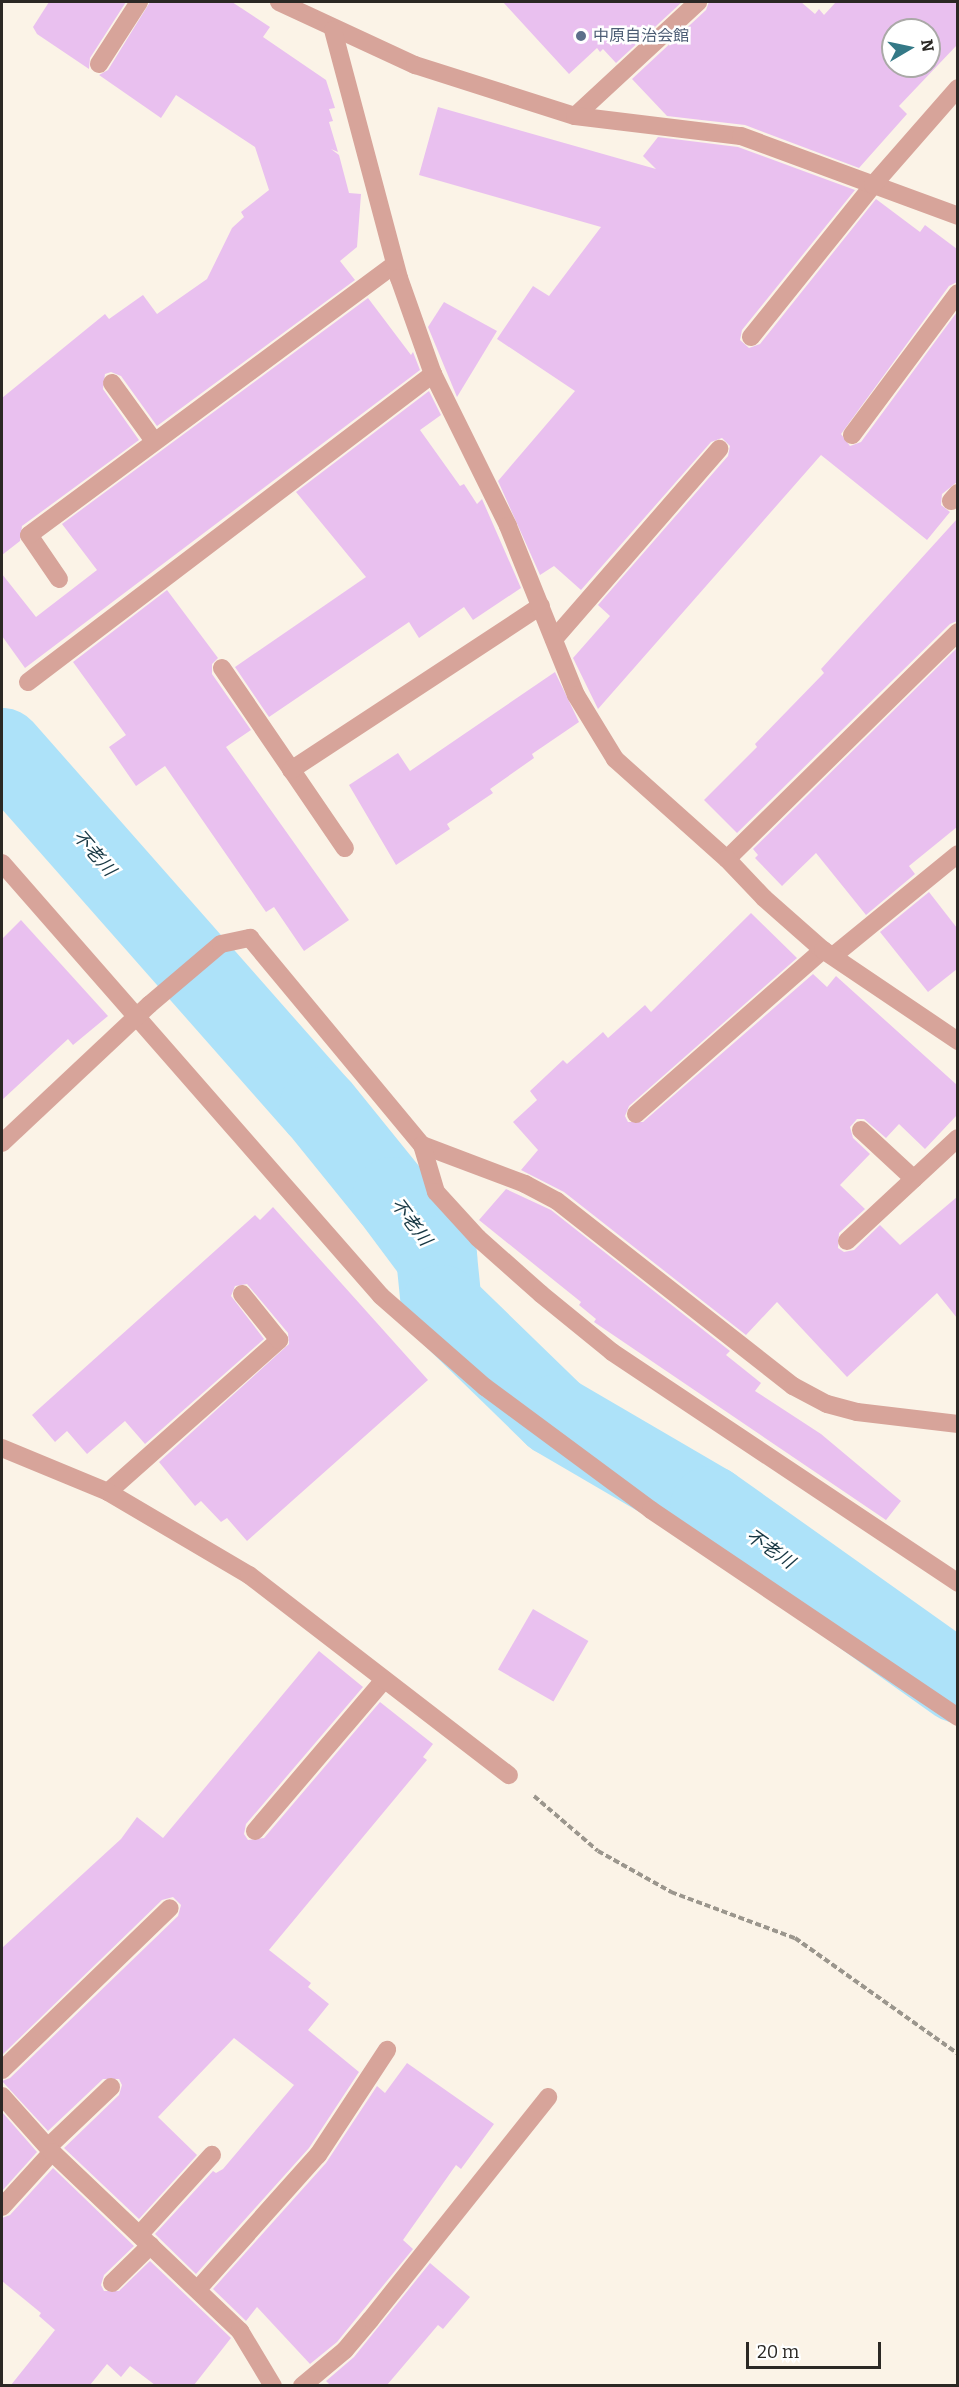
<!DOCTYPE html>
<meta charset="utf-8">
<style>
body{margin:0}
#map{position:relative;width:959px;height:2387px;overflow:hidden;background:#fbf3e7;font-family:Bitter,"Noto Sans JP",serif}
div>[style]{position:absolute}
.river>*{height:81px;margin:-40.5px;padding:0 40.5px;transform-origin:40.5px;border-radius:40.5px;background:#ade2f9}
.building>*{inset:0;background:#e9c0ef;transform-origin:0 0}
.path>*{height:4px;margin-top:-2px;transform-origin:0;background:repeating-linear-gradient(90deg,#9b968d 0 6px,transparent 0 9px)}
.service>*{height:18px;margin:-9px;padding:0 9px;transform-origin:9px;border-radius:9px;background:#d7a49a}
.minor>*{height:18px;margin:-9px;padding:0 9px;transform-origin:9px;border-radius:9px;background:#d7a49a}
.dots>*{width:16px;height:16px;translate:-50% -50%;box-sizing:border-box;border:3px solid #fff;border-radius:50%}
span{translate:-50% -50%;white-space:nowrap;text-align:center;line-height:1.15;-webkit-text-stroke:5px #fff;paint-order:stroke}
.service-label{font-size:16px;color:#4e5e75}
.left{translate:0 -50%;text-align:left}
.water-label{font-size:18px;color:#173743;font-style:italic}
.frame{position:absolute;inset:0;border:3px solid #2b2824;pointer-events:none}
.north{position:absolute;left:881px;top:18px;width:60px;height:60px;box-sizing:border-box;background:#fff;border:2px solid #aaa9a7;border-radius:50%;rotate:81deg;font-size:16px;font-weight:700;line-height:24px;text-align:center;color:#2b2824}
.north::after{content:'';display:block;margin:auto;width:21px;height:27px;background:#347987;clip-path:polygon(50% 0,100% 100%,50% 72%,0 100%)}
.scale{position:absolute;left:746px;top:2342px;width:135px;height:27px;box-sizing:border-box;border:3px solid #2b2824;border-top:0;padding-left:8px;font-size:18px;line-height:21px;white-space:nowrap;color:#2b2824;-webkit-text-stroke:4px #fff;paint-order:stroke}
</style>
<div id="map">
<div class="river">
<i style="left:2px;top:748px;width:479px;rotate:48.6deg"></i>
<i style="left:319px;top:1107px;width:116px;rotate:51deg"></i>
<i style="left:392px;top:1197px;width:74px;rotate:53.3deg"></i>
<i style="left:436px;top:1256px;width:49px;rotate:84.2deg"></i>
<i style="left:441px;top:1305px;width:158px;rotate:44.2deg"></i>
<i style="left:554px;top:1415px;width:181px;rotate:30.3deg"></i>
<i style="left:710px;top:1506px;width:304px;rotate:35.4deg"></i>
</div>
<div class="building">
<i style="clip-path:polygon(49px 2px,126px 2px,90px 58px,89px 69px,37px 34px,33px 27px)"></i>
<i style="clip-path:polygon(150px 2px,232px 2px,270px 27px,263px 37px,326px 80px,335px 108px,329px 109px,333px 121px,329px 122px,338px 152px,331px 149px,339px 155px,349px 193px,361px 194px,357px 247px,340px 261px,355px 280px,157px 426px,121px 376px,111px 372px,105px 374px,103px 389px,139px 440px,22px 526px,20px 541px,2px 555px,2px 398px,105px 314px,109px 319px,143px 295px,157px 314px,207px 279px,232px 228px,244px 217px,241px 212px,269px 190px,255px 147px,176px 95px,161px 118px,99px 75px,108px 70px)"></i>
<i style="clip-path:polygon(503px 2px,682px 2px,616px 63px,603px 49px,600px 52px,597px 48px,569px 74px)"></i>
<i style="clip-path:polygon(evenodd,709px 2px,801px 2px,815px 14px,819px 9px,824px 15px,836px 2px,957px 2px,957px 45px,899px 106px,907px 114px,859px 168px,745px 125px,667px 116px,632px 79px,706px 10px,709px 2px,893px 30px,929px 30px,929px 66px,893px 66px,893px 30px)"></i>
<i style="clip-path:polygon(438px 107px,656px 169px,643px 156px,658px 137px,738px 147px,855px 190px,742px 330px,740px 340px,749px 348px,760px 344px,876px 199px,920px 232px,925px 225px,957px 249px,957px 282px,949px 286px,841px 434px,850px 446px,861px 442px,957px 312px,957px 482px,942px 494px,941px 505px,950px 512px,927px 540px,821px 455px,598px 709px,573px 658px,610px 616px,598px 605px,728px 456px,730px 446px,722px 438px,711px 442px,581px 590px,554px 566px,540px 575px,498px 481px,575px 391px,497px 339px,533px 286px,549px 296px,601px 227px,419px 175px)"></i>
<i style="clip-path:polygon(368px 298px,411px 355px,413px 352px,420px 370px,25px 668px,2px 636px,2px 574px,36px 617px,97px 570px,62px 524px)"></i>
<i style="clip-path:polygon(444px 302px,497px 331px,457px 397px,428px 327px)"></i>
<i style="clip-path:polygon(429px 391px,441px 415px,420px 430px,460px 486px,464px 484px,477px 504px,482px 499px,521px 588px,473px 620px,464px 607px,419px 638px,409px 622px,269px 717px,235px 667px,366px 577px,296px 492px)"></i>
<i style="clip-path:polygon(957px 519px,957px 621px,950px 624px,737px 833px,704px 800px,757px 747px,755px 744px,824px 673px,821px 669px)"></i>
<i style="clip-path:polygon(167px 590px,218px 658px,212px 664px,212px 674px,251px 730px,226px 747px,349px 920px,304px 951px,274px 907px,266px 912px,165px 766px,136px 786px,109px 747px,126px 735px,73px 662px)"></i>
<i style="clip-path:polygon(957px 648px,957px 827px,909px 866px,915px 874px,866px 915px,816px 853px,782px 886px,755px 858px,758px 855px,753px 849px)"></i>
<i style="clip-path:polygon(555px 672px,579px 722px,532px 754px,534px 758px,490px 789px,493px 793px,447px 824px,450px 829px,396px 865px,349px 785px,398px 753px,410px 771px)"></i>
<i style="clip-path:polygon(929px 892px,957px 928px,957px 969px,928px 992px,880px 932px)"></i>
<i style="clip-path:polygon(751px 913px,797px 958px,629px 1106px,625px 1116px,628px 1122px,643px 1122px,813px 974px,827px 987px,836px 976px,957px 1085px,957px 1115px,925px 1149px,899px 1124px,886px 1138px,864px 1119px,857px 1119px,850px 1127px,853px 1138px,870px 1154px,840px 1185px,865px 1209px,839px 1233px,838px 1248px,844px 1252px,854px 1250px,880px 1225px,900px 1245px,957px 1197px,957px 1318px,937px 1293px,847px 1377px,777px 1302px,746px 1335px,564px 1192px,521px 1170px,538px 1150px,513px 1122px,537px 1100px,530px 1091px,563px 1060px,567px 1064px,603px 1032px,608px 1038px,645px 1005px,651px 1012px)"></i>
<i style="clip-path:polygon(21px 920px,108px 1016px,73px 1045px,68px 1039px,2px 1100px,2px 939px)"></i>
<i style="clip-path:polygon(506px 1189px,551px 1210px,730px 1351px,726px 1355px,761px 1383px,755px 1391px,821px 1434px,901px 1501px,886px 1520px,594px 1322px,596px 1319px,579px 1305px,581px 1302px,479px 1220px)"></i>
<i style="clip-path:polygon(273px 1207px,428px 1380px,247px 1541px,227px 1518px,221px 1522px,201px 1501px,195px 1506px,159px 1462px,289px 1344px,288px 1333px,247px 1284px,235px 1286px,231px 1296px,264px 1339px,145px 1444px,125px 1421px,87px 1454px,67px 1431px,55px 1442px,32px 1415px,255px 1215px,260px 1220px)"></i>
<i style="left:533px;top:1609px;width:64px;height:70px;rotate:30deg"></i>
<i style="clip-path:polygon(319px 1651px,363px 1687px,246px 1824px,244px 1834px,248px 1840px,264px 1838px,380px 1702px,433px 1744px,423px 1757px,427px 1760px,269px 1950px,311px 1983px,308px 1987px,329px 2004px,308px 2030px,359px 2072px,309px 2148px,196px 2274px,155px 2234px,213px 2171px,216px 2173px,223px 2169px,294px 2085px,234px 2038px,158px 2117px,197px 2155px,139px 2219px,64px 2148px,119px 2095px,122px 2085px,119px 2079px,103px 2079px,48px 2131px,2px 2081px,10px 2078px,178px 1916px,181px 1905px,173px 1897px,162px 1900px,2px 2055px,2px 1948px,121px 1839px,137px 1817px,163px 1838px)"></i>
<i style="clip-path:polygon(407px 2063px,494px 2124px,461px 2169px,456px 2165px,403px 2240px,413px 2249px,337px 2342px,310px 2364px,257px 2307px,246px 2321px,213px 2289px,326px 2163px,377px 2086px,385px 2093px)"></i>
<i style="clip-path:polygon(2px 2112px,37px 2152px,2px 2191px)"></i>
<i style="clip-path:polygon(53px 2168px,134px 2246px,104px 2275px,101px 2285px,104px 2291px,119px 2291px,150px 2261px,231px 2338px,194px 2385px,155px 2385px,130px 2366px,121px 2377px,107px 2364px,90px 2385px,11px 2385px,55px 2330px,39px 2316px,41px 2313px,2px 2281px,2px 2218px,10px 2215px)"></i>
<i style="clip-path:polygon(430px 2263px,470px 2297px,443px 2329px,438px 2325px,387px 2385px,330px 2385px,326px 2381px,354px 2357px)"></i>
</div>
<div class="path">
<i style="left:534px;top:1796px;width:84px;rotate:40.7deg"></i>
<i style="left:598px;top:1851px;width:84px;rotate:29.3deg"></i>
<i style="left:671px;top:1892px;width:132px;rotate:20.4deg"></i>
<i style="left:795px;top:1938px;width:200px;rotate:35.4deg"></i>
</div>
<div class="service">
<i style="left:99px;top:64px;width:74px;rotate:-57.2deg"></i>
<i style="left:575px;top:116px;width:168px;rotate:-42.8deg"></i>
<i style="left:751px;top:337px;width:195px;rotate:-51.2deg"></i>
<i style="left:112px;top:383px;width:72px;rotate:54.1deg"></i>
<i style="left:852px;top:435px;width:177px;rotate:-53.3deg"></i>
<i style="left:951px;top:501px;width:11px;rotate:-49deg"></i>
<i style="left:59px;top:579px;width:53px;rotate:-124.3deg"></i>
<i style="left:29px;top:535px;width:455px;rotate:-36.5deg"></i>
<i style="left:554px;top:639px;width:252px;rotate:-49deg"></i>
<i style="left:222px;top:668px;width:218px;rotate:55.7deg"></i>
<i style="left:28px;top:682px;width:509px;rotate:-37.25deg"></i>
<i style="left:291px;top:770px;width:299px;rotate:-33.3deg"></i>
<i style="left:727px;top:859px;width:324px;rotate:-44.5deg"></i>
<i style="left:2px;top:863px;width:575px;rotate:48.8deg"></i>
<i style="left:381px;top:1296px;width:138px;rotate:41.2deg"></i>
<i style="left:485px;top:1387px;width:207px;rotate:36.5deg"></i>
<i style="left:651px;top:1510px;width:370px;rotate:34deg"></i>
<i style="left:833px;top:956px;width:161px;rotate:-39.2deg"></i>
<i style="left:636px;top:1114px;width:249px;rotate:-41.3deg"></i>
<i style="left:861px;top:1130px;width:72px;rotate:42.8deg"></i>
<i style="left:847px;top:1241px;width:151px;rotate:-42.9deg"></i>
<i style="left:108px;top:1492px;width:229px;rotate:-41.6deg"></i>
<i style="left:279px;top:1340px;width:59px;rotate:-128.8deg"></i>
<i style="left:255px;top:1831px;width:199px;rotate:-49.5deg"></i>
<i style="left:2px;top:2070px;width:233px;rotate:-44deg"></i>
<i style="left:48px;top:2147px;width:87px;rotate:-43.6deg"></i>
<i style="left:2px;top:2207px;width:74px;rotate:-47.7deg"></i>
<i style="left:140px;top:2234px;width:107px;rotate:-47.7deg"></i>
<i style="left:112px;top:2283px;width:54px;rotate:-44.3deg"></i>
<i style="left:198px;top:2289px;width:180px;rotate:-48.2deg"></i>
<i style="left:318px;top:2155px;width:126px;rotate:-56.7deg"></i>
</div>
<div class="minor">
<i style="left:279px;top:2px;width:150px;rotate:24.9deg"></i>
<i style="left:415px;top:65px;width:168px;rotate:17.7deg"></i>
<i style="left:575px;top:116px;width:167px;rotate:6.9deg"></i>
<i style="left:741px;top:136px;width:231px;rotate:20.2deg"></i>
<i style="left:333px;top:30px;width:257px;rotate:75.1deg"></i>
<i style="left:399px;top:278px;width:102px;rotate:70.5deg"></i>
<i style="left:433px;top:374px;width:169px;rotate:63.7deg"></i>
<i style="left:508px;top:526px;width:182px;rotate:68.1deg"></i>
<i style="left:576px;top:695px;width:75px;rotate:58.6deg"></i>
<i style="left:615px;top:759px;width:150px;rotate:41.8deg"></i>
<i style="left:727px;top:859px;width:54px;rotate:46.5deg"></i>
<i style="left:764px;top:898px;width:79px;rotate:41.4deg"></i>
<i style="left:823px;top:950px;width:163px;rotate:34deg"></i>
<i style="left:873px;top:185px;width:129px;rotate:-48.8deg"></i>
<i style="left:2px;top:1143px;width:202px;rotate:-43.2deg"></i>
<i style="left:149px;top:1005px;width:94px;rotate:-40.3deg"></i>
<i style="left:221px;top:944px;width:30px;rotate:-12deg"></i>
<i style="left:250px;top:938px;width:269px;rotate:50.3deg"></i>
<i style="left:422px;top:1145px;width:110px;rotate:20.7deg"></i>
<i style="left:525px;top:1184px;width:36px;rotate:28deg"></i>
<i style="left:557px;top:1201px;width:300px;rotate:38.1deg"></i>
<i style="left:793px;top:1386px;width:38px;rotate:28deg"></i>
<i style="left:827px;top:1404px;width:31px;rotate:15deg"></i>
<i style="left:857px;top:1412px;width:102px;rotate:6.8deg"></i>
<i style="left:422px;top:1145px;width:49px;rotate:73.4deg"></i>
<i style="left:436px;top:1192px;width:62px;rotate:47.6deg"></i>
<i style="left:478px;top:1238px;width:84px;rotate:41.6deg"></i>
<i style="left:541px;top:1294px;width:92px;rotate:39.2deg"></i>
<i style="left:612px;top:1352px;width:416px;rotate:33.7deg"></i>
<i style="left:2px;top:1448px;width:115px;rotate:22.5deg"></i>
<i style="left:108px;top:1492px;width:164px;rotate:30.5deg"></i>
<i style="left:249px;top:1575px;width:328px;rotate:37.6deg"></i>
<i style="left:2px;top:2096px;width:75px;rotate:48.2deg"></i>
<i style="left:52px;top:2152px;width:260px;rotate:43.6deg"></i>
<i style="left:240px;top:2331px;width:64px;rotate:59deg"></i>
<i style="left:302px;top:2386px;width:56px;rotate:-39.9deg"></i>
<i style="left:345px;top:2350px;width:40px;rotate:-50deg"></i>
<i style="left:371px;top:2319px;width:284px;rotate:-51.4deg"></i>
</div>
<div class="dots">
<i style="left:581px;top:36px;background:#5c6f8a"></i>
</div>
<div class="service-label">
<span class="left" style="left:593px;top:36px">中原自治会館</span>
</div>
<div class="water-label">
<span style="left:94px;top:853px;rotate:49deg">不老川</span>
<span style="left:411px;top:1222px;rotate:53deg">不老川</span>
<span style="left:770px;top:1549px;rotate:35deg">不老川</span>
</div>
<div class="frame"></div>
<div class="north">N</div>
<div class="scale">20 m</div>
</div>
